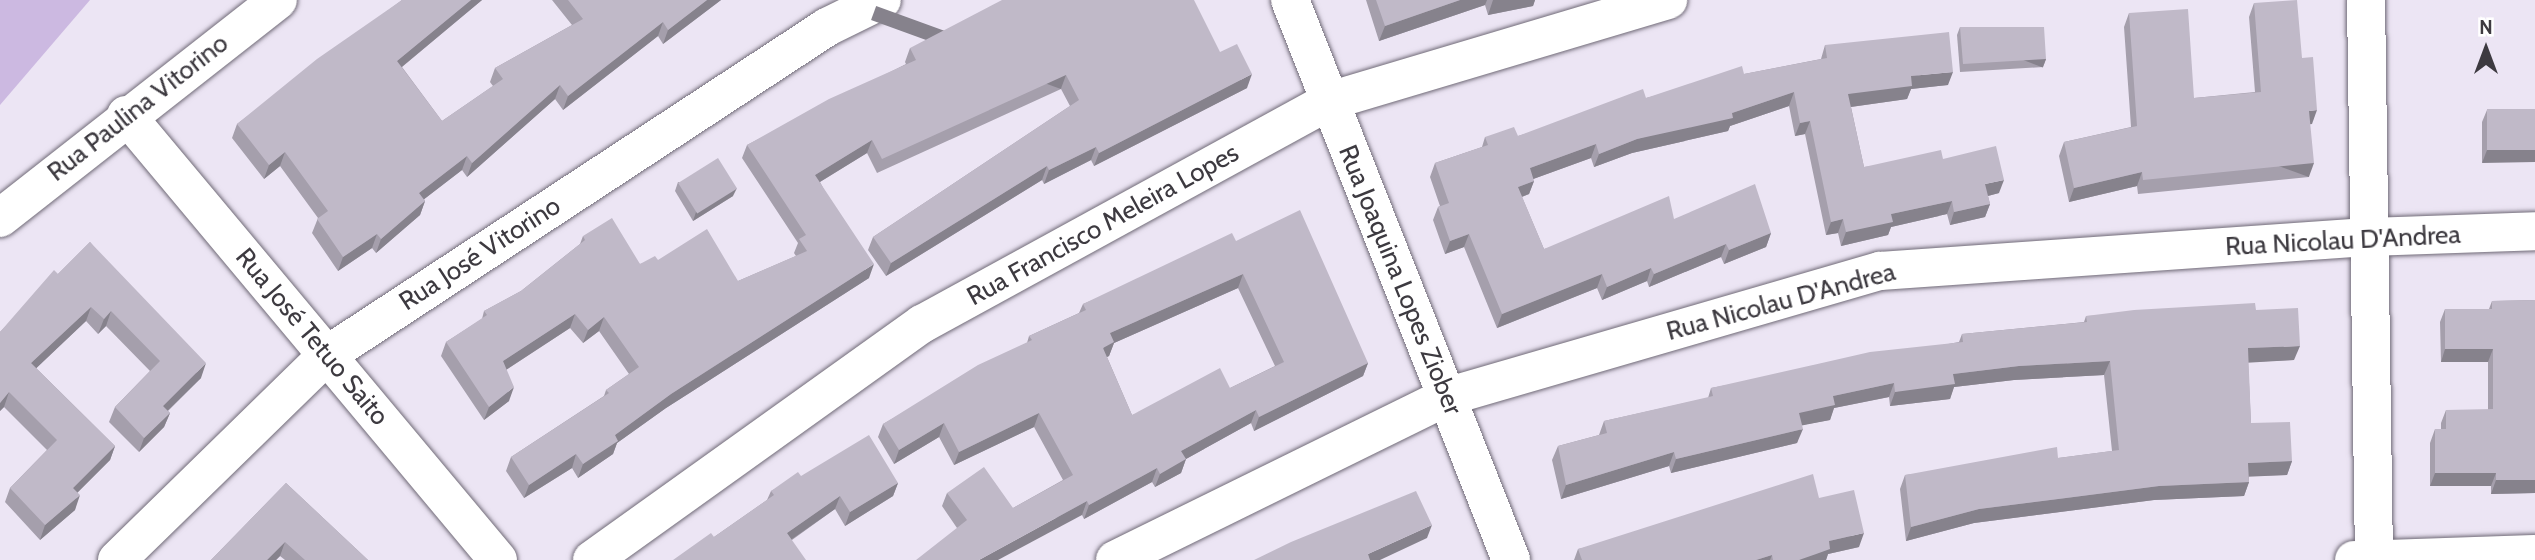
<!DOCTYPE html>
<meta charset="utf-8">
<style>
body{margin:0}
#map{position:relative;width:2535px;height:560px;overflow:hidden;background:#ece5f4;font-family:Cabin,sans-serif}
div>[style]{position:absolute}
.green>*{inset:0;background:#ccb9e1}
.roads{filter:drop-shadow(0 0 2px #706a77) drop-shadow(0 0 2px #706a77)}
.street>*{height:38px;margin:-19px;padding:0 19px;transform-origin:19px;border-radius:19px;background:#fff}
.wall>*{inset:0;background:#a59fac}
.shaded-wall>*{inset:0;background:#86828c;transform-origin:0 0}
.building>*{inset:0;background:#c0b9c8;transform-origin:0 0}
span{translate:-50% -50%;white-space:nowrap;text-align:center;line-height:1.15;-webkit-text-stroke:7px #fff;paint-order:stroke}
.street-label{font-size:26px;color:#3d3a40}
.north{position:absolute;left:2451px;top:14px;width:70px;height:70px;-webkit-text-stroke:5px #fff;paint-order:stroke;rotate:0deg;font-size:19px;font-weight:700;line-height:28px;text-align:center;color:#3d3a40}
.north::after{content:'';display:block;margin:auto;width:24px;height:32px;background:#3d3a40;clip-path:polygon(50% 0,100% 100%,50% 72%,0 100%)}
</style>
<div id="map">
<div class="green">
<i style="clip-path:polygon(0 0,90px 0,0 105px)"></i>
</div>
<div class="roads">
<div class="street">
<i style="left:1290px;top:0;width:602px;rotate:68.46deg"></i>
<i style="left:2366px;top:0;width:558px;rotate:89.18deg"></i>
<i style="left:126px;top:115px;width:580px;rotate:50.11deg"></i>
<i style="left:0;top:218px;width:353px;rotate:-38.1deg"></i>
<i style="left:117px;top:560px;width:293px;rotate:-44.3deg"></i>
<i style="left:327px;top:355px;width:598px;rotate:-33.26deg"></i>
<i style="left:827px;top:27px;width:61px;rotate:-26.1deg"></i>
<i style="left:592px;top:560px;width:406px;rotate:-35.6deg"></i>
<i style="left:922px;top:324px;width:464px;rotate:-28.7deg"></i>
<i style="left:1329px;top:101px;width:354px;rotate:-16.6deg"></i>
<i style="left:1115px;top:560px;width:369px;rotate:-26.2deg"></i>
<i style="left:1446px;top:397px;width:452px;rotate:-16.2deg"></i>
<i style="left:1880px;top:271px;width:488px;rotate:-4deg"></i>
<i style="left:2367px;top:237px;width:168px;rotate:-2deg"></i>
<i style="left:2354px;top:560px;width:181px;rotate:-1.9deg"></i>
</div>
</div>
<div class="wall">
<i style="clip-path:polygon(402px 0,482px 0,402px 67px,442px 121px,493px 86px,490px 82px,495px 68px,572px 25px,552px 0,721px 0,663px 44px,658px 36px,563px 110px,555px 99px,467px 177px,462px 170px,424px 199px,425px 201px,420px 215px,376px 253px,372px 248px,338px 271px,312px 233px,318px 218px,280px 166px,264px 179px,232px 138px,237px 124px)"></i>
<i style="clip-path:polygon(1366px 0,1535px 0,1533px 6px,1488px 15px,1485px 5px,1379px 41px)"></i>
<i style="clip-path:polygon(2254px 3px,2302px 58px,2312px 124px,2310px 124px,2309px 177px,2138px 194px,2137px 186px,2069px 202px,2059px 156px,2064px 142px,2131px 127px,2124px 27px,2129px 13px,2194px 98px,2255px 92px,2249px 17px)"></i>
<i style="clip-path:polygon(1960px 27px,2046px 59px,2043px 67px,1960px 72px,1957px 35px)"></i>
<i style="clip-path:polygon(1825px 45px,1948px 85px,1911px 89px,1907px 99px,1851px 107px,1864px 167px,1943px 159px,1999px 193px,1988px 196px,1990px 204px,1985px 217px,1950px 225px,1947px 214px,1891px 227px,1888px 235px,1841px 246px,1838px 233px,1826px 235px,1805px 134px,1795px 136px,1789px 106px,1730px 126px,1728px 131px,1632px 153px,1594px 167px,1591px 158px,1533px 179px,1534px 181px,1529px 194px,1522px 197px,1544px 249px,1674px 219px,1771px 233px,1766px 247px,1724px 264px,1721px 257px,1649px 287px,1647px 281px,1602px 300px,1597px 288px,1497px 328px,1464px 247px,1445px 254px,1433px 220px,1438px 207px,1440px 206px,1430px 177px,1435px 163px,1482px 147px,1485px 137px,1518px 136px,1646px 98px,1744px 74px,1821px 59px)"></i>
<i style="clip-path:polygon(910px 48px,1220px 52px,1247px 88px,1094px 166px,1091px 160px,1044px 184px,1042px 180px,886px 276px,868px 250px,873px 237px,1070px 106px,1061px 89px,877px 173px,867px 153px,820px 182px,869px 278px,666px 408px,617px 443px,613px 454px,578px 478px,572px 468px,524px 498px,506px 471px,511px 457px,604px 396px,606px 390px,629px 374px,599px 331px,583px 343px,570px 328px,506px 370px,509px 401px,484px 420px,441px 356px,446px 342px,482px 319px,484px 311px,521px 291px,580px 244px,583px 236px,640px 264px,658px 260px,738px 281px,796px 256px,794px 253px,798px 243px,742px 158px,747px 145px,906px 64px,905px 62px)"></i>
<i style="clip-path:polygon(2535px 109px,2482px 163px,2482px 122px,2487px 110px)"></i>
<i style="clip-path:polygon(678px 182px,733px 196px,693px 221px,675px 191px)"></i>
<i style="clip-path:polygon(evenodd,1236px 241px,1368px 363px,1363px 376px,1254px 431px,1251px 423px,1186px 459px,1181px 473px,1155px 487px,1152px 482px,1084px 519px,1082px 515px,957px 528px,942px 506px,947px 493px,1013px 508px,1063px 480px,1034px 427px,954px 465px,939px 437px,894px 464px,878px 437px,883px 424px,1027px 343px,1029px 336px,1079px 313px,1083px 304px,1236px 241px,1238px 288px,1275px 366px,1230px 388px,1132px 415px,1107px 357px,1109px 356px,1114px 343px,1238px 288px)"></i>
<i style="clip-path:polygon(90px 242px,201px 378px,168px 411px,170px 413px,164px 427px,139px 452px,109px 422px,115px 407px,150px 371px,106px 326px,98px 334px,86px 321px,36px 368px,115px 446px,110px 460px,77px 493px,75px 510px,40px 540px,5px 502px,10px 488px,47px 450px,4px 407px,0 411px,0 332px)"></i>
<i style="clip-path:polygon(2535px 300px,2535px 493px,2491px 494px,2491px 486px,2430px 486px,2430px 443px,2435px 429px,2441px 429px,2441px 423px,2446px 410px,2488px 410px,2488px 362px,2441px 362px,2440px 322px,2445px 309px,2489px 309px,2492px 301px)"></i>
<i style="clip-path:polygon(2256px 310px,2294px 360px,2248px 362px,2251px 423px,2292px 461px,2287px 475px,2249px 476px,2249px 482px,2244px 496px,2154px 500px,1974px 523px,1906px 541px,1900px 489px,1905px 475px,2058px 458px,2112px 451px,2104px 375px,2014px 380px,1954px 387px,1950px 399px,1890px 406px,1889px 397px,1834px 408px,1830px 420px,1802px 425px,1797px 443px,1671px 473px,1669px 466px,1561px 499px,1552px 460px,1558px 446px,1599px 435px,1604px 421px,1708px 398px,1711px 388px,1959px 342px,1962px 334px,2084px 322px,2086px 316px)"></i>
<i style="clip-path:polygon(801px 476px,898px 483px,893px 496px,845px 526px,835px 509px,792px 540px,714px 537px,767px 500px,771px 491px)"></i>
<i style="clip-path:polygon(286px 483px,368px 560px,285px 560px,280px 556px,276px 560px,211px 560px)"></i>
<i style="clip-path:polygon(1819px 498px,1859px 547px,1828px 554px,1826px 560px,1574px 560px,1578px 549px)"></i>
</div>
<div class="shaded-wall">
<i style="clip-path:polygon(471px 0,482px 0,392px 75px,397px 61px)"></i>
<i style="clip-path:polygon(707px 0,721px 0,663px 44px,668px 30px)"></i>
<i style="clip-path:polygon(1460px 0,1487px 0,1485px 5px,1379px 41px,1385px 26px)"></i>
<i style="clip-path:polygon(1493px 0,1535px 0,1533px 6px,1488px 15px)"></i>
<i style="clip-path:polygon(663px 22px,658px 36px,563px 110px,568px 96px)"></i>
<i style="left:2046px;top:59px;width:9px;height:83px;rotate:111deg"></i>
<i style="clip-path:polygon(1953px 72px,1948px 85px,1911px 89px,1907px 99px,1843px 108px,1848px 94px,1911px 76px)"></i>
<i style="clip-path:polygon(1252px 74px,1247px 88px,1094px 166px,1099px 153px)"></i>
<i style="left:1066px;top:75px;width:15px;height:202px;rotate:110deg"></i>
<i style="clip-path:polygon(560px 85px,555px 99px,467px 177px,472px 163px)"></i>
<i style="clip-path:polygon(1794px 92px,1789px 106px,1730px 126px,1728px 131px,1632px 153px,1594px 167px,1599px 154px,1637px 139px,1732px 113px)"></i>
<i style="clip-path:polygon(2317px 110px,2312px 124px,2304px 125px,2309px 111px)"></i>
<i style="clip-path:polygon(1810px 121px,1805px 134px,1795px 136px,1800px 123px)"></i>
<i style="clip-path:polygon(872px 140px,867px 153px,810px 188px,815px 175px)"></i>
<i style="clip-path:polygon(1596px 144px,1591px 158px,1525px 182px,1530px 168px)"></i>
<i style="clip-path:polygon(1096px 147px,1091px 160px,1044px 184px,1049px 170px)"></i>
<i style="clip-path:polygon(2487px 150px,2535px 150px,2535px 162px,2482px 163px)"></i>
<i style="clip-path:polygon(285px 152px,280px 166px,264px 179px,269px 165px)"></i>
<i style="clip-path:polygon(467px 156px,462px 170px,414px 207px,419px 193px)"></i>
<i style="left:2314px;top:163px;width:15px;height:172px;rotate:110deg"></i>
<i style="clip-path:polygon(1047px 166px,1042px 180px,886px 276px,891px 263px)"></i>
<i style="clip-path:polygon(2142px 172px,2137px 186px,2069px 202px,2074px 188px)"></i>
<i style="clip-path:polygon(2004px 180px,1999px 193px,1980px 198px,1985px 184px)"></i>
<i style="clip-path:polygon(1534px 181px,1529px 194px,1513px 200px,1518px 187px)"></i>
<i style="clip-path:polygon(737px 188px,733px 196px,693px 221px,696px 212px)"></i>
<i style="clip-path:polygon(425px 201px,420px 215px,376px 253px,381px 239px)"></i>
<i style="clip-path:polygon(1952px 201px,1947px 214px,1891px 227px,1888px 235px,1841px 246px,1846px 232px,1891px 214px)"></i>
<i style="clip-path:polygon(1990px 204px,1985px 217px,1950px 225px,1954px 212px)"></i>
<i style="clip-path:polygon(1843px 219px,1838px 233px,1826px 235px,1831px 222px)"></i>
<i style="clip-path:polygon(1771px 233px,1766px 247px,1724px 264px,1729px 250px)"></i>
<i style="clip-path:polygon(377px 234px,372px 248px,338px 271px,343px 257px)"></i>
<i style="clip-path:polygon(1469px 234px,1464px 247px,1445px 254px,1450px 241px)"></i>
<i style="clip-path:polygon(1726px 244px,1721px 257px,1649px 287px,1654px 274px)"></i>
<i style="clip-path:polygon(874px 264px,869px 278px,666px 408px,617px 443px,613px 454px,578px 478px,583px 464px,615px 435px,671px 394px)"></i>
<i style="clip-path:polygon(1651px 268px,1647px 281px,1602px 300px,1607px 287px)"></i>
<i style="clip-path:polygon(1243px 274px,1238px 288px,1114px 343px,1109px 356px,1098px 361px,1110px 333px)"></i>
<i style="clip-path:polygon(1602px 274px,1597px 288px,1497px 328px,1502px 314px)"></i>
<i style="clip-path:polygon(91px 307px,86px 321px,26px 378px,31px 363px)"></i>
<i style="clip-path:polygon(111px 311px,106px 326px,98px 334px,104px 319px)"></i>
<i style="clip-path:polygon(575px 314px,570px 328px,498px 375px,503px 361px)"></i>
<i style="clip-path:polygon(604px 317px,599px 331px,583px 343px,588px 330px)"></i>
<i style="clip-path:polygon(2300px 346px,2294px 360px,2243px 363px,2248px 348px)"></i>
<i style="clip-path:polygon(2445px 349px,2493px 349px,2488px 362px,2441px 362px)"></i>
<i style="clip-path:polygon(2110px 361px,2104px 375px,2014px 380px,1954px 387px,1950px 399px,1890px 406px,1895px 392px,1953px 374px,2019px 366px)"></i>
<i style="clip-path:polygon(206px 363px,201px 378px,158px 420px,163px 406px)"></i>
<i style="clip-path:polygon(1368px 363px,1363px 376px,1254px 431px,1259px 417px)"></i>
<i style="clip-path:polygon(1894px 383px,1889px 397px,1834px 408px,1830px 420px,1794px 427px,1799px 413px,1833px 396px)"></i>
<i style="clip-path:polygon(514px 387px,509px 401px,484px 420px,489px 407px)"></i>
<i style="clip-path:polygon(9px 392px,4px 407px,0 411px,0 403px)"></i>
<i style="clip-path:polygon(1256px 410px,1251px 423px,1186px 459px,1181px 473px,1155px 487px,1160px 474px,1181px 451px)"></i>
<i style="clip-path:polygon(170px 413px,164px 427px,139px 452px,144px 438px)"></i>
<i style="clip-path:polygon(1039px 413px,1034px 427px,954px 465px,959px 452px)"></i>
<i style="clip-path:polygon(944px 423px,939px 437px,894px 464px,899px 450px)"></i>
<i style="clip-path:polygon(1803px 429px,1797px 443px,1671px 473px,1676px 459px)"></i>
<i style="clip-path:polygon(115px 446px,110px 460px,67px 503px,73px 488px)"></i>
<i style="clip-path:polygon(1674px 452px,1669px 466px,1561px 499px,1566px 485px)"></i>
<i style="clip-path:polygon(576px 454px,572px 468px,524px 498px,529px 485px)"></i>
<i style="clip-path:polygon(2292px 461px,2287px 475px,2242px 477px,2248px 463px)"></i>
<i style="clip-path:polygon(1157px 468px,1152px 482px,1084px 519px,1089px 505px)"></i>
<i style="clip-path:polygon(2435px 473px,2496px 473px,2491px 486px,2430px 486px)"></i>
<i style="clip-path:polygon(2496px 480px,2535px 480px,2535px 493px,2491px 494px)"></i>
<i style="clip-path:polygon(2249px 482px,2244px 496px,2154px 500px,1974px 523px,1906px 541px,1911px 527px,1979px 509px,2159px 486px)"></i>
<i style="clip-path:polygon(898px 483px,893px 496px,845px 526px,850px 512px)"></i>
<i style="clip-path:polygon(80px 495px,75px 510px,40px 540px,45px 525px)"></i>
<i style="clip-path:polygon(840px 496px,835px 509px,782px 546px,787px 533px)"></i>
<i style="clip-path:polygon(1087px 501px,1082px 515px,998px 560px,979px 560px)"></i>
<i style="clip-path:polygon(1432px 525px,1427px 538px,1380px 560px,1365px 560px,1368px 554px)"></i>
<i style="clip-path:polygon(1864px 533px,1859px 547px,1828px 554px,1826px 560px,1799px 560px,1829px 541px)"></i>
<i style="clip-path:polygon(285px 542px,280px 556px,276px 560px,267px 560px)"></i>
<i style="clip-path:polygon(1772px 555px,1770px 560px,1756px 560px)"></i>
</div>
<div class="building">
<i style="clip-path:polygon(402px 0,471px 0,397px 61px,442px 121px,503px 79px,495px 68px,583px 19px,568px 0,707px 0,668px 30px,663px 22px,568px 96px,560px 85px,472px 163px,467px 156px,419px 193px,425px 201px,381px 239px,377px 234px,343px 257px,317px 219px,328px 211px,285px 152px,269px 165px,237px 124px,317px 59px)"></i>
<i style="clip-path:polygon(1002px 0,1194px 0,1220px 52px,1237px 44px,1252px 74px,1099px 153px,1096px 147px,1049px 170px,1047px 166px,891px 263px,873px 237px,1079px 100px,1066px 75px,882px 159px,872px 140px,815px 175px,874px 264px,671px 394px,615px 435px,618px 441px,583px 464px,576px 454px,529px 485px,511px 457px,609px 393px,606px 390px,639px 367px,604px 317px,588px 330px,575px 314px,503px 361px,514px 387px,489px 407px,446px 342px,487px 315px,484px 311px,521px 291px,585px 240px,583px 236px,612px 218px,640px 264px,655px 256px,658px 260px,707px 229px,738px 281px,807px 251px,799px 239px,806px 235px,747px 145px,829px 99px,916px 60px,910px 48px)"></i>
<i style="clip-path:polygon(1376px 0,1460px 0,1385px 26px)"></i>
<i style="clip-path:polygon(2297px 0,2302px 58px,2313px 57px,2317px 110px,2309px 111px,2314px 163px,2143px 180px,2142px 172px,2074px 188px,2064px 142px,2137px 126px,2129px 13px,2188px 9px,2194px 98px,2261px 92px,2254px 3px)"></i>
<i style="clip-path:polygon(1960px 27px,2044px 27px,2046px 59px,1963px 64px)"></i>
<i style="clip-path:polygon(1949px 32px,1953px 72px,1911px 76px,1912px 86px,1848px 94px,1864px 167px,1941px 150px,1943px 159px,1996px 146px,2004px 180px,1985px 184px,1990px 204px,1954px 212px,1952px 201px,1891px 214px,1893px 222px,1846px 232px,1843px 219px,1831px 222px,1810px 121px,1800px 123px,1794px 92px,1732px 113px,1733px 118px,1637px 139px,1599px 154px,1596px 144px,1530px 168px,1534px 181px,1518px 187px,1544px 249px,1669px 196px,1674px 219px,1755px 184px,1771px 233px,1729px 250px,1726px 244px,1654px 274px,1651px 268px,1607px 287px,1602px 274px,1502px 314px,1469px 234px,1450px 241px,1438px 207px,1449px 203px,1435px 163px,1488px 145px,1485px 137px,1514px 127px,1518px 136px,1643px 89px,1646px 98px,1742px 66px,1744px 74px,1827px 58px,1825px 45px)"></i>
<i style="left:2535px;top:109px;width:41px;height:48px;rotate:90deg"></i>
<i style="left:718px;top:158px;width:36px;height:47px;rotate:58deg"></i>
<i style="clip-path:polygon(evenodd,1300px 210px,1368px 363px,1259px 417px,1256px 410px,1181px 451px,1186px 459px,1160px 474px,1157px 468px,1089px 505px,1087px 501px,979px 560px,916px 560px,967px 520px,947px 493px,984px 467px,1013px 508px,1073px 475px,1039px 413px,959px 452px,944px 423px,899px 450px,883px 424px,978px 365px,1032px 340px,1029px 336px,1086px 310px,1083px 304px,1232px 233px,1236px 241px,1300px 210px,1243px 274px,1284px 362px,1230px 388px,1220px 368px,1132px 415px,1103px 348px,1114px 342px,1110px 333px,1243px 274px)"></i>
<i style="clip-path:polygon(90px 242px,206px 363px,163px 406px,170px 413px,144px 438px,115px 407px,160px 361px,111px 311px,104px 319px,91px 307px,31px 363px,115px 446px,73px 488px,80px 495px,45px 525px,10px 488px,57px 440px,9px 392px,0 403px,0 332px,54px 270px,58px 274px)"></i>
<i style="clip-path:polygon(2535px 300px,2535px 480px,2496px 480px,2496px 473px,2435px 473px,2435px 429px,2446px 429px,2446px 410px,2493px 409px,2493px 349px,2445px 349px,2445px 309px,2492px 309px,2492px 301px)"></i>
<i style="clip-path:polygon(2255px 303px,2256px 310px,2298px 308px,2300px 346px,2248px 348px,2251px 423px,2290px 422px,2292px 461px,2248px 463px,2249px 482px,2159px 486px,1979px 509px,1911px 527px,1905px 475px,2057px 447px,2058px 458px,2119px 450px,2110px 361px,2019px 366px,1953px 374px,1955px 384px,1895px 392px,1894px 383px,1833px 396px,1835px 405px,1799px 413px,1803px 429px,1676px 459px,1674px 452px,1566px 485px,1558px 446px,1607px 433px,1604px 421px,1713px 396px,1711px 388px,1870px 352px,1963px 342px,1962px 334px,2087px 322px,2086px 316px,2134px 310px)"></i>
<i style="clip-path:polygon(869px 435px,898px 483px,850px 512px,840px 496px,787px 533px,806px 560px,673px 560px,711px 533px,714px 537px,774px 495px,771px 491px,798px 472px,801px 476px)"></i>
<i style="clip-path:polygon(1813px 474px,1819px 498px,1854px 490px,1864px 533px,1829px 541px,1830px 549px,1799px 560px,1773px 560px,1772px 555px,1756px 560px,1582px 560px,1578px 549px)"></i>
<i style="clip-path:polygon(286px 483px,368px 560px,305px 560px,285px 542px,267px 560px,211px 560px)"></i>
<i style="clip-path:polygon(1416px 491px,1432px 525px,1368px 554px,1370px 560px,1254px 560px,1291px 542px)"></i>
</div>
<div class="street-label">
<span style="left:138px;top:108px;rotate:-38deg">Rua Paulina Vitorino</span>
<span style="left:1103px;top:225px;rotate:-29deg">Rua Francisco Meleira Lopes</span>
<span style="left:2343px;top:241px;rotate:-3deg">Rua Nicolau D'Andrea</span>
<span style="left:480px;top:254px;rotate:-33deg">Rua José Vitorino</span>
<span style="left:1400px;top:280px;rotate:68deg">Rua Joaquina Lopes Ziober</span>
<span style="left:1781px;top:302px;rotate:-15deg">Rua Nicolau D'Andrea</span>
<span style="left:312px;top:337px;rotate:50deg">Rua José Tetuo Saito</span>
</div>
<div class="north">N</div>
</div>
